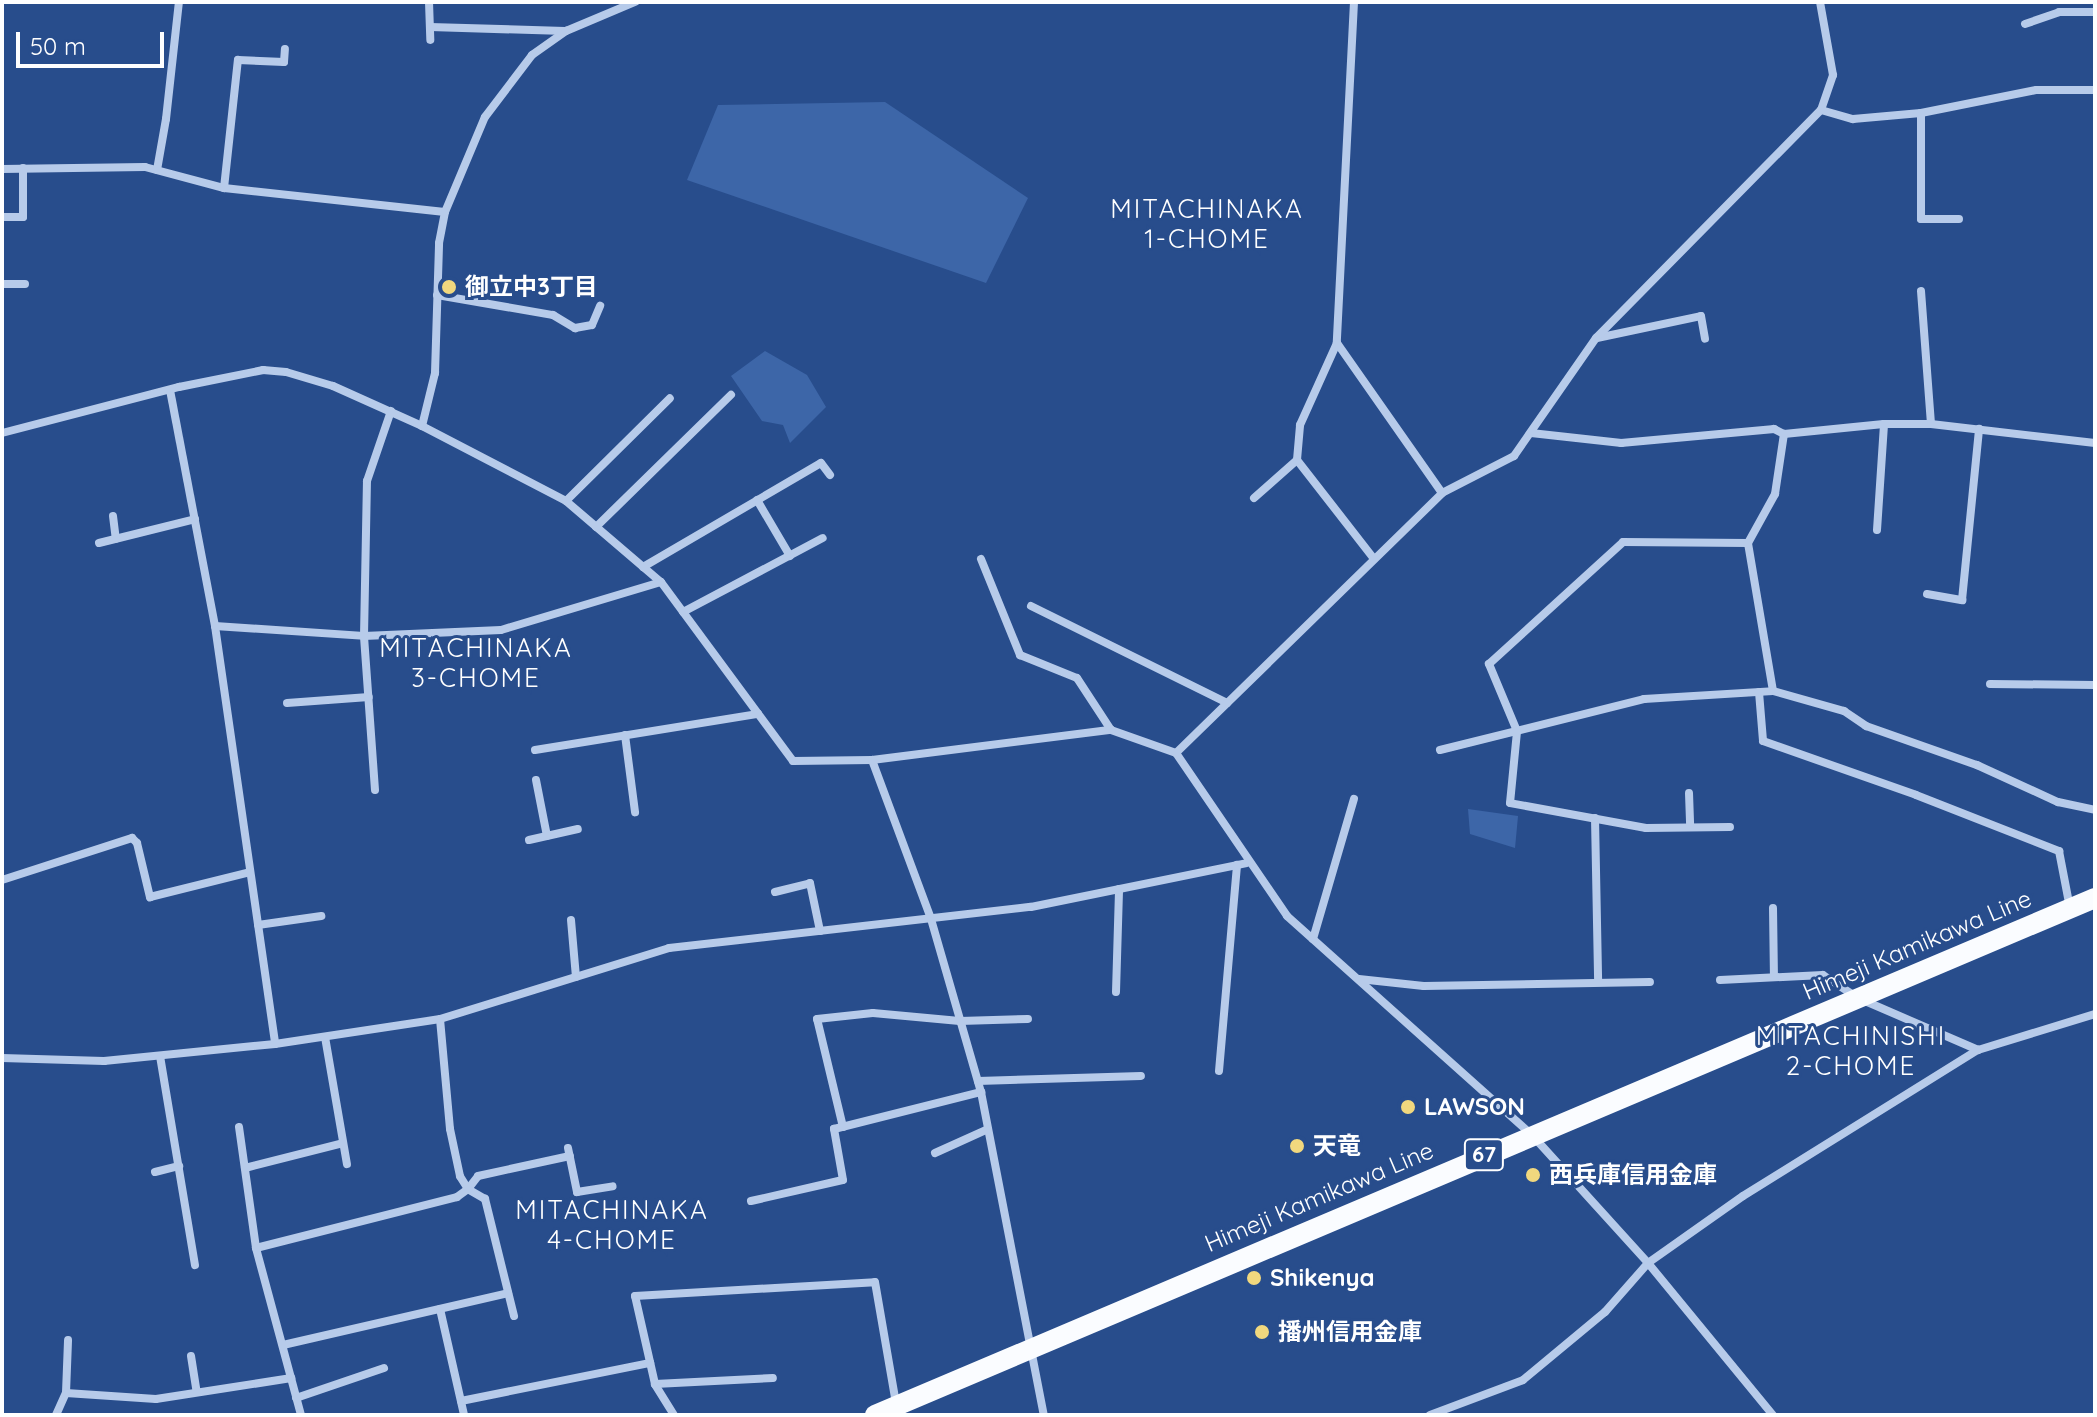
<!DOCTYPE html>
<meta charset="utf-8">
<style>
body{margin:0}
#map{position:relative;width:2097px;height:1417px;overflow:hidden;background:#284d8c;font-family:Quicksand,"Noto Sans JP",sans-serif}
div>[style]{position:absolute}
.green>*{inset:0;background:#3d66a8}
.street>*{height:8px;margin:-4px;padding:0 4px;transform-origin:4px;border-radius:4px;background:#b7cbea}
.primary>*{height:20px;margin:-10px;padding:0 10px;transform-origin:10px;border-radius:10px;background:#fafcff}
.dots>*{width:22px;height:22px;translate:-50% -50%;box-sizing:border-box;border:4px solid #284d8c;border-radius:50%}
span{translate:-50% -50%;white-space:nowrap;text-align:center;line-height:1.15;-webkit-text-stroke:6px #284d8c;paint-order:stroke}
.shield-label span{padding:2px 6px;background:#284d8c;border:2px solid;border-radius:6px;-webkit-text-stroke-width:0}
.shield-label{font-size:22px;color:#fff;font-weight:700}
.poi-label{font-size:24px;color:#fff;font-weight:700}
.left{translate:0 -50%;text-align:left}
.street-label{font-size:24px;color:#fff}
.neighbourhood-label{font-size:26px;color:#fff;letter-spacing:2px}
.frame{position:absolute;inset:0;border:4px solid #fff;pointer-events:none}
.scale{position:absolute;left:16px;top:32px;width:148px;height:36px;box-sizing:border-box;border:4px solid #fff;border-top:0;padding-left:10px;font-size:24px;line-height:28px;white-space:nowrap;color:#fff;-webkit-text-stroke:6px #284d8c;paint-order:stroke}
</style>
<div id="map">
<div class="green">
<i style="clip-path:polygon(885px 102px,1028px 198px,986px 283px,687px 180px,718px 105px)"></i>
<i style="clip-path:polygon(765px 351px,807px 375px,826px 407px,790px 443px,783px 425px,762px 421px,731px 376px)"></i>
<i style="clip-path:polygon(1468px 809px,1518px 816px,1515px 848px,1470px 834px)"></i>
</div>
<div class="street">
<i style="left:429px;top:2px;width:38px;rotate:88deg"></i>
<i style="left:1354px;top:2px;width:341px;rotate:92.9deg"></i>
<i style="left:1337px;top:343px;width:183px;rotate:55deg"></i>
<i style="left:2025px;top:24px;width:36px;rotate:-19deg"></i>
<i style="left:2059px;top:12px;width:36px"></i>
<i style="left:430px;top:27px;width:135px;rotate:1.7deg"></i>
<i style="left:1821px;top:110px;width:33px;rotate:16deg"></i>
<i style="left:1853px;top:119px;width:68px;rotate:-5deg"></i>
<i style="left:1921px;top:113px;width:117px;rotate:-11.3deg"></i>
<i style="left:2036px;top:90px;width:59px"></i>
<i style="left:1921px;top:113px;width:106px;rotate:90deg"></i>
<i style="left:1921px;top:219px;width:38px"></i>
<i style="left:2px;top:169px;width:143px;rotate:-0.8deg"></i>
<i style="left:145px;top:167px;width:82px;rotate:14.9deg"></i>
<i style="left:224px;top:188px;width:129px;rotate:-83.8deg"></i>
<i style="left:238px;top:60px;width:46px;rotate:2.5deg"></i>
<i style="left:284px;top:62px;width:13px;rotate:-86deg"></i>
<i style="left:157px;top:170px;width:52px;rotate:-80deg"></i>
<i style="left:166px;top:119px;width:118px;rotate:-83.7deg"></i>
<i style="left:224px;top:188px;width:222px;rotate:6.2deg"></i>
<i style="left:2px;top:217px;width:21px"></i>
<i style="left:23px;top:217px;width:49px;rotate:-90deg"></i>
<i style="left:2px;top:284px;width:23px"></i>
<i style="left:1921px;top:291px;width:133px;rotate:85.7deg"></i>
<i style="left:437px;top:295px;width:118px;rotate:9.8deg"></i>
<i style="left:553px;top:315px;width:26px;rotate:31deg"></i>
<i style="left:575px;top:328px;width:17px;rotate:-10deg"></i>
<i style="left:592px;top:325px;width:21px;rotate:-67deg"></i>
<i style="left:1597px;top:338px;width:106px;rotate:-11.9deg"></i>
<i style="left:1701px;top:316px;width:23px;rotate:80deg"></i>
<i style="left:170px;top:390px;width:240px;rotate:79.2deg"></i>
<i style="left:215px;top:626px;width:422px;rotate:81.8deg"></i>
<i style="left:422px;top:426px;width:162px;rotate:27.5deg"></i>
<i style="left:566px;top:501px;width:125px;rotate:40.5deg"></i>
<i style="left:661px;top:582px;width:222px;rotate:53.6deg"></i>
<i style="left:793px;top:761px;width:79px;rotate:-0.7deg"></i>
<i style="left:872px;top:760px;width:241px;rotate:-7.2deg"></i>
<i style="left:1111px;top:730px;width:69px;rotate:19.5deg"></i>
<i style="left:1176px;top:753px;width:197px;rotate:55.7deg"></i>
<i style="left:1287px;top:916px;width:329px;rotate:41.8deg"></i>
<i style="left:1532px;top:1135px;width:173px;rotate:47.8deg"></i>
<i style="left:1648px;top:1263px;width:197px;rotate:50.6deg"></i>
<i style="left:2px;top:433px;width:183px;rotate:-14.6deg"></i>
<i style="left:179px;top:387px;width:86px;rotate:-11.4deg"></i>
<i style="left:263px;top:370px;width:23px;rotate:5deg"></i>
<i style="left:286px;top:372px;width:49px;rotate:16.6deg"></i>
<i style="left:333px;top:386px;width:98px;rotate:24.2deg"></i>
<i style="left:422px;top:426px;width:55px;rotate:-76.2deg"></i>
<i style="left:435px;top:373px;width:130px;rotate:-88.2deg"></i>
<i style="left:439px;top:243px;width:32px;rotate:-79deg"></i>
<i style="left:445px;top:212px;width:103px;rotate:-67.2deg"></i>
<i style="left:485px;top:117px;width:78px;rotate:-52.8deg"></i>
<i style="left:532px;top:55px;width:42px;rotate:-35.2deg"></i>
<i style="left:566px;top:31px;width:75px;rotate:-22.8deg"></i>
<i style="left:1531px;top:433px;width:91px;rotate:6.3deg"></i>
<i style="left:1621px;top:443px;width:154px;rotate:-5.2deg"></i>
<i style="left:1774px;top:429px;width:11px;rotate:27deg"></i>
<i style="left:1784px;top:434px;width:100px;rotate:-5.7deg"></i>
<i style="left:1884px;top:424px;width:47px"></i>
<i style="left:1931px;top:424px;width:165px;rotate:6.6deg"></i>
<i style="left:1297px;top:460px;width:125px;rotate:52.1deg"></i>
<i style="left:1254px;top:498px;width:57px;rotate:-41.5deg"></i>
<i style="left:1297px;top:460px;width:35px;rotate:-85deg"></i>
<i style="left:1300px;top:425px;width:90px;rotate:-65.7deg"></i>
<i style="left:757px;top:500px;width:65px;rotate:59.5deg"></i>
<i style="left:566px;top:501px;width:146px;rotate:-44.7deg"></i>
<i style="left:113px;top:516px;width:23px;rotate:83deg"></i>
<i style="left:596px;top:527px;width:189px;rotate:-44.4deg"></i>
<i style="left:1877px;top:530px;width:106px;rotate:-86.2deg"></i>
<i style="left:99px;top:543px;width:99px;rotate:-14deg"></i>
<i style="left:981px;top:559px;width:104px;rotate:67.9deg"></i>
<i style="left:1020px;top:655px;width:61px;rotate:22deg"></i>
<i style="left:1077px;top:678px;width:62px;rotate:56.8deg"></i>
<i style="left:643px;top:567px;width:206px;rotate:-30.3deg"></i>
<i style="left:821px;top:463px;width:15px;rotate:53deg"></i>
<i style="left:1927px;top:594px;width:36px;rotate:10deg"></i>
<i style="left:1962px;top:600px;width:172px;rotate:-84.3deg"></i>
<i style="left:1031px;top:606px;width:219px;rotate:26.3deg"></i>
<i style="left:683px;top:612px;width:158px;rotate:-27.9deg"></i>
<i style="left:215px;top:626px;width:149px;rotate:3.8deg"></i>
<i style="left:364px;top:636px;width:137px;rotate:-2.5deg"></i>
<i style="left:501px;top:630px;width:167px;rotate:-16.7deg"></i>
<i style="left:1990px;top:684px;width:105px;rotate:0.5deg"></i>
<i style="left:1773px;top:691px;width:150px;rotate:-99.6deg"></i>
<i style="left:1748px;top:543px;width:56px;rotate:-61.1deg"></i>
<i style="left:1775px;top:494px;width:61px;rotate:-81.5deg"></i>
<i style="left:1759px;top:692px;width:49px;rotate:85.3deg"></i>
<i style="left:1763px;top:741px;width:162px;rotate:19.4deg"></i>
<i style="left:1916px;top:795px;width:154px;rotate:21.4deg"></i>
<i style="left:2059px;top:851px;width:58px;rotate:79.1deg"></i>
<i style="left:287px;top:703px;width:82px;rotate:-4.2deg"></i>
<i style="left:625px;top:735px;width:78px;rotate:82.6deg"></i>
<i style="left:535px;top:750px;width:226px;rotate:-9.2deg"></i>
<i style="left:1440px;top:750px;width:210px;rotate:-14deg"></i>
<i style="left:1644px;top:699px;width:129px;rotate:-3.5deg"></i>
<i style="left:1773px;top:691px;width:74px;rotate:15.7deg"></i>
<i style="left:1844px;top:711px;width:27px;rotate:34deg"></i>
<i style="left:1866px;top:726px;width:118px;rotate:19.4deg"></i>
<i style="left:1977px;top:765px;width:89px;rotate:24.6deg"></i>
<i style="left:2058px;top:802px;width:38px;rotate:12deg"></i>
<i style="left:1176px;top:753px;width:372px;rotate:-44.3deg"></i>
<i style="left:1442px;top:493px;width:81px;rotate:-27.2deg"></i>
<i style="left:1514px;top:456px;width:144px;rotate:-55.2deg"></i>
<i style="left:1596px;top:338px;width:320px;rotate:-45.4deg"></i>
<i style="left:1821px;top:110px;width:37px;rotate:-71deg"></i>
<i style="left:1833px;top:75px;width:74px;rotate:-100.1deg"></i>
<i style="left:872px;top:760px;width:170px;rotate:69.6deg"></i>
<i style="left:931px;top:919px;width:180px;rotate:73.9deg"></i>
<i style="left:981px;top:1092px;width:329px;rotate:79deg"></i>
<i style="left:536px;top:780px;width:57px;rotate:78.9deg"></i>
<i style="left:375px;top:790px;width:154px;rotate:-94.1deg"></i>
<i style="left:364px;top:636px;width:155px;rotate:-88.9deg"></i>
<i style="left:367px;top:481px;width:74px;rotate:-71.1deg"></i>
<i style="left:1689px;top:793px;width:34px;rotate:88deg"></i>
<i style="left:1595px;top:818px;width:163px;rotate:88.9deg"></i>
<i style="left:1730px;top:827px;width:84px;rotate:179.3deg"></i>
<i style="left:1646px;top:828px;width:138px;rotate:-169.6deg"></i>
<i style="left:1510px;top:803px;width:72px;rotate:-84.4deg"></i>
<i style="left:1517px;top:731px;width:73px;rotate:-112.7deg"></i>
<i style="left:1489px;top:664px;width:181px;rotate:-42.3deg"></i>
<i style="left:1623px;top:542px;width:125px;rotate:0.5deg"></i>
<i style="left:529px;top:840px;width:50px;rotate:-12.7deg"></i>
<i style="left:2px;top:880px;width:137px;rotate:-17.9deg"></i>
<i style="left:132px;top:838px;width:7px;rotate:45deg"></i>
<i style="left:137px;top:843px;width:56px;rotate:76.5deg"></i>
<i style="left:150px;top:897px;width:103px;rotate:-14deg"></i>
<i style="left:775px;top:892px;width:36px;rotate:-14deg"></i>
<i style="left:810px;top:883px;width:49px;rotate:78.2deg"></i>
<i style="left:1773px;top:908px;width:69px;rotate:89.2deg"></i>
<i style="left:571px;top:920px;width:57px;rotate:85deg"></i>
<i style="left:258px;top:925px;width:64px;rotate:-8.1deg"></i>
<i style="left:1313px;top:939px;width:146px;rotate:-73.7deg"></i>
<i style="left:1359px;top:979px;width:65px;rotate:6.1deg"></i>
<i style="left:1424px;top:986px;width:226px;rotate:-1deg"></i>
<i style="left:1720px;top:980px;width:103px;rotate:-2.8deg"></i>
<i style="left:1823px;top:975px;width:42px;rotate:33.3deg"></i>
<i style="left:1858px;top:998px;width:131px;rotate:23.4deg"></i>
<i style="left:1116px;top:992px;width:103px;rotate:-88.3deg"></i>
<i style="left:325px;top:1037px;width:129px;rotate:80.2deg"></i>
<i style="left:160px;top:1056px;width:212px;rotate:80.5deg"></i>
<i style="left:2px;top:1058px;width:102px;rotate:1.7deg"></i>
<i style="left:104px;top:1061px;width:172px;rotate:-5.7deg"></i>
<i style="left:275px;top:1044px;width:167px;rotate:-8.6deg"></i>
<i style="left:440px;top:1019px;width:240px;rotate:-17.2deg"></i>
<i style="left:669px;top:948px;width:364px;rotate:-6.5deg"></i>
<i style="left:1031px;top:907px;width:220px;rotate:-11.5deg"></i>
<i style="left:1219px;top:1071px;width:207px;rotate:-85deg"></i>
<i style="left:978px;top:1081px;width:163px;rotate:-1.8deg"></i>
<i style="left:239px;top:1127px;width:122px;rotate:82deg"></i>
<i style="left:843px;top:1127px;width:111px;rotate:-103.5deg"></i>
<i style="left:817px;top:1019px;width:56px;rotate:-6.1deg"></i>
<i style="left:873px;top:1013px;width:87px;rotate:5.3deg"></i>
<i style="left:960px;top:1021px;width:68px;rotate:-1.7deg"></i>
<i style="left:568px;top:1148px;width:45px;rotate:78.4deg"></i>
<i style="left:577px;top:1192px;width:36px;rotate:-9deg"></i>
<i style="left:935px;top:1153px;width:58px;rotate:-24.4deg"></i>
<i style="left:245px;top:1168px;width:101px;rotate:-14.3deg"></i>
<i style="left:155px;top:1172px;width:25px;rotate:-14deg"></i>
<i style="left:751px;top:1201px;width:94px;rotate:-12.9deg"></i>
<i style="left:843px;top:1180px;width:52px;rotate:-100deg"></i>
<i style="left:834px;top:1129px;width:152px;rotate:-14.1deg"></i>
<i style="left:440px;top:1309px;width:109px;rotate:77.2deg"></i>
<i style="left:514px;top:1316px;width:121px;rotate:-103.9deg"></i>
<i style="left:485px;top:1199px;width:20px;rotate:-150deg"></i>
<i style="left:468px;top:1189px;width:16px;rotate:-52deg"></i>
<i style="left:478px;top:1176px;width:94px;rotate:-12.3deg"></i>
<i style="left:283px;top:1345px;width:231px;rotate:-13deg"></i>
<i style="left:191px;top:1356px;width:36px;rotate:81deg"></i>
<i style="left:655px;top:1384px;width:118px;rotate:-2.9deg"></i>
<i style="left:66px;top:1393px;width:90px;rotate:3.8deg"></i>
<i style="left:156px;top:1399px;width:137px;rotate:-8.8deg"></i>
<i style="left:296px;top:1398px;width:93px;rotate:-18.8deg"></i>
<i style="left:461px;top:1401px;width:193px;rotate:-11.4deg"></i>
<i style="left:56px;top:1415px;width:24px;rotate:-66deg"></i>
<i style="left:66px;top:1393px;width:53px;rotate:-87.8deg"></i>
<i style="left:301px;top:1415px;width:173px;rotate:-105.1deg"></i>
<i style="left:256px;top:1248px;width:207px;rotate:-14.2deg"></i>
<i style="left:457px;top:1197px;width:14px;rotate:-36deg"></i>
<i style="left:468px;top:1189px;width:15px;rotate:-122deg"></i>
<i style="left:460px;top:1176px;width:48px;rotate:-102deg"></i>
<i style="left:450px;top:1129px;width:110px;rotate:-95.2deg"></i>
<i style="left:674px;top:1415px;width:36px;rotate:-122deg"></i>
<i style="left:655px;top:1384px;width:90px;rotate:-102.8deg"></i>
<i style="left:635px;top:1296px;width:240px;rotate:-3.3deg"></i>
<i style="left:875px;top:1282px;width:124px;rotate:80.2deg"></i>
<i style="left:1430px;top:1415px;width:99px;rotate:-20.6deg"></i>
<i style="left:1523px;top:1380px;width:107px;rotate:-39.7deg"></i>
<i style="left:1605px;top:1312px;width:65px;rotate:-48.7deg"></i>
<i style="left:1648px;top:1263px;width:116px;rotate:-35.2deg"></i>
<i style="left:1743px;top:1196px;width:277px;rotate:-31.9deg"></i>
<i style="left:1978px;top:1050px;width:122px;rotate:-17.1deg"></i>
</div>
<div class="primary">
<i style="left:875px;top:1415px;width:1325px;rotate:-22.97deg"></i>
</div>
<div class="dots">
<i style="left:449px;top:287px;background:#f1d87e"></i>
<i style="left:1408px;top:1107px;background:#f1d87e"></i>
<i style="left:1297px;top:1146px;background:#f1d87e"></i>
<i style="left:1533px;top:1175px;background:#f1d87e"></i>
<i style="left:1254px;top:1278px;background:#f1d87e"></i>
<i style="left:1262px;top:1332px;background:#f1d87e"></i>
</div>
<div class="shield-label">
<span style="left:1484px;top:1155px">67</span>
</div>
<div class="poi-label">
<span class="left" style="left:465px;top:287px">御立中3丁目</span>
<span class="left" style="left:1424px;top:1107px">LAWSON</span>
<span class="left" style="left:1313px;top:1146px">天竜</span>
<span class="left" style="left:1549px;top:1175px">西兵庫信用金庫</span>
<span class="left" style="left:1270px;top:1278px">Shikenya</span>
<span class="left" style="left:1278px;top:1332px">播州信用金庫</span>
</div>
<div class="street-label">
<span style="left:1917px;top:945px;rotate:-23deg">Himeji Kamikawa Line</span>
<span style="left:1319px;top:1197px;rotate:-23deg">Himeji Kamikawa Line</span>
</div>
<div class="neighbourhood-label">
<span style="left:1207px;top:224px">MITACHINAKA<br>1-CHOME</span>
<span style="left:476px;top:663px">MITACHINAKA<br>3-CHOME</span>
<span style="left:1851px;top:1051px">MITACHINISHI<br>2-CHOME</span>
<span style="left:612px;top:1225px">MITACHINAKA<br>4-CHOME</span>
</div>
<div class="frame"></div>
<div class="scale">50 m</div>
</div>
